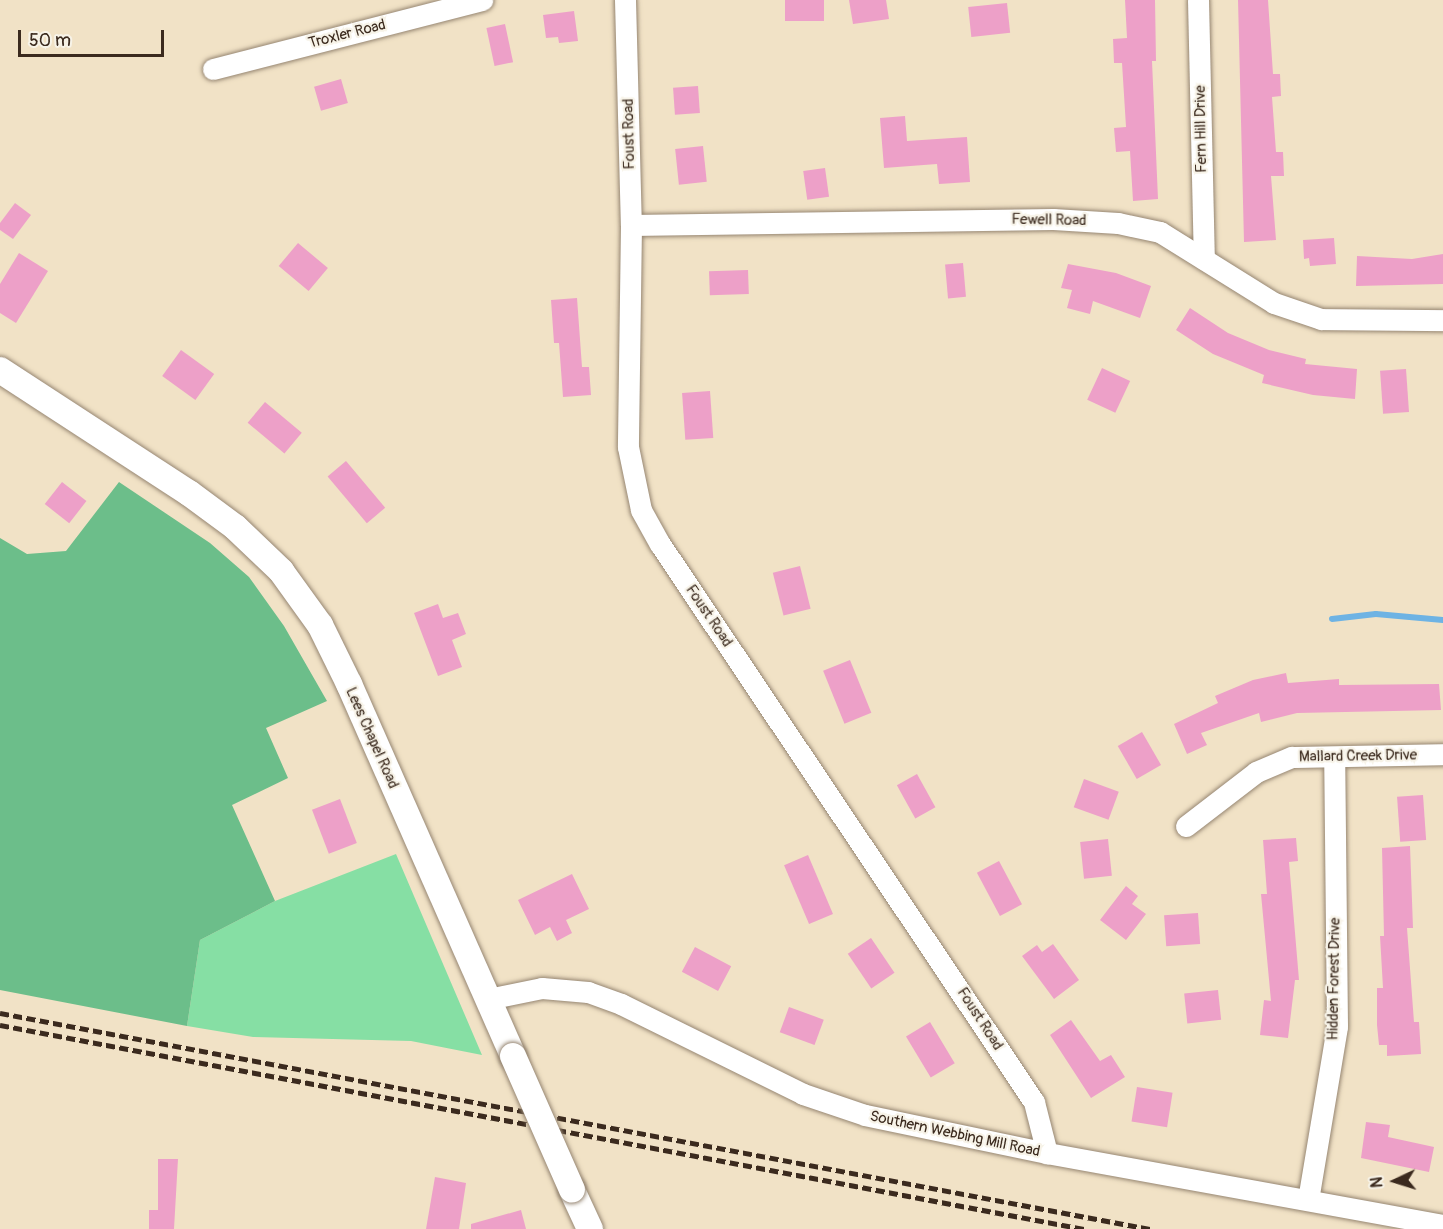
<!DOCTYPE html>
<style>
body{margin:0}
#map{position:relative;width:1443px;height:1229px;overflow:hidden;background:#f1e2c6;font-family:Pangolin,sans-serif}
div>[style]{position:absolute}
.green>*{inset:0;background:#86dfa4}
.forest>*{inset:0;background:#6cbe8a}
.stream>*{height:6px;margin:-3px;padding:0 3px;transform-origin:3px;border-radius:3px;background:#6eb3e4}
.building>*{inset:0;background:#eda0c8;transform-origin:0 0}
.roads{filter:drop-shadow(0 0 2px #968672) drop-shadow(0 0 2px #968672)}
.minor>*{height:21px;margin:-10.5px;padding:0 10.5px;transform-origin:10.5px;border-radius:10.5px;background:#fff}
.major>*{height:26px;margin:-13px;padding:0 13px;transform-origin:13px;border-radius:13px;background:#fff}
.rail>*{height:4.5px;margin-top:-2.25px;transform-origin:0;background:repeating-linear-gradient(90deg,#3b2a1e 0 9px,transparent 0 13.5px)}
.bridges{filter:drop-shadow(0 0 2px #968672) drop-shadow(0 0 2px #968672)}
.major-bridge>*{height:26px;margin:-13px;padding:0 13px;transform-origin:13px;border-radius:13px;background:#fff}
span{translate:-50% -50%;white-space:nowrap;text-align:center;line-height:1.15;-webkit-text-stroke:4.5px #f7f3e8;paint-order:stroke}
.street-label{font-size:15px;color:#3b2a1e}
.north{position:absolute;left:1365px;top:1151px;width:60px;height:60px;-webkit-text-stroke:4px #f7f3e8;paint-order:stroke;rotate:266deg;font-size:16px;font-weight:700;line-height:24px;text-align:center;color:#3b2a1e}
.north::after{content:'';display:block;margin:auto;width:21px;height:27px;background:#3b2a1e;clip-path:polygon(50% 0,100% 100%,50% 72%,0 100%)}
.scale{position:absolute;left:18px;top:30px;width:146px;height:27px;box-sizing:border-box;border:3px solid #3b2a1e;border-top:0;padding-left:8px;font-size:18px;line-height:21px;white-space:nowrap;color:#3b2a1e;-webkit-text-stroke:4px #f7f3e8;paint-order:stroke}
</style>
<div id="map">
<div class="green">
<i style="clip-path:polygon(396px 854px,482px 1055px,411px 1041px,253px 1037px,187px 1026px,200px 940px,275px 901px)"></i>
</div>
<div class="forest">
<i style="clip-path:polygon(119px 482px,210px 543px,249px 577px,284px 626px,327px 701px,266px 728px,288px 778px,232px 805px,275px 901px,200px 940px,187px 1026px,0 990px,0 538px,27px 554px,66px 551px)"></i>
</div>
<div class="stream">
<i style="left:1332px;top:619px;width:44px;rotate:-6.5deg"></i>
<i style="left:1376px;top:614px;width:67px;rotate:5.1deg"></i>
</div>
<div class="building">
<i style="left:785px;top:0;width:39px;height:21px"></i>
<i style="clip-path:polygon(849px 0,886px 0,889px 19px,853px 24px)"></i>
<i style="clip-path:polygon(1125px 0,1155px 0,1156px 61px,1152px 61px,1158px 199px,1133px 201px,1130px 151px,1116px 152px,1114px 128px,1126px 127px,1122px 63px,1114px 63px,1113px 39px,1127px 38px)"></i>
<i style="clip-path:polygon(1238px 0,1268px 0,1273px 74px,1280px 74px,1281px 96px,1272px 97px,1276px 152px,1283px 152px,1284px 176px,1271px 176px,1276px 240px,1244px 242px)"></i>
<i style="left:1007px;top:3px;width:30px;height:39px;rotate:84deg"></i>
<i style="clip-path:polygon(574px 11px,578px 41px,559px 43px,558px 37px,546px 38px,543px 15px)"></i>
<i style="left:505px;top:24px;width:39px;height:19px;rotate:78deg"></i>
<i style="left:341px;top:79px;width:25px;height:28px;rotate:74deg"></i>
<i style="left:698px;top:86px;width:27px;height:25px;rotate:86deg"></i>
<i style="clip-path:polygon(905px 116px,907px 141px,967px 137px,970px 182px,939px 184px,937px 164px,884px 168px,880px 118px)"></i>
<i style="left:703px;top:146px;width:36px;height:28px;rotate:84deg"></i>
<i style="left:825px;top:168px;width:29px;height:22px;rotate:82deg"></i>
<i style="clip-path:polygon(15px 203px,31px 215px,13px 239px,0 230px,0 223px)"></i>
<i style="clip-path:polygon(1334px 238px,1336px 264px,1310px 266px,1309px 258px,1304px 259px,1303px 240px)"></i>
<i style="left:298px;top:243px;width:39px;height:30px;rotate:40deg"></i>
<i style="clip-path:polygon(19px 253px,48px 271px,16px 323px,0 313px,0 284px)"></i>
<i style="clip-path:polygon(1443px 254px,1443px 284px,1356px 286px,1357px 256px,1412px 259px)"></i>
<i style="left:963px;top:263px;width:34px;height:18px;rotate:85deg"></i>
<i style="clip-path:polygon(1068px 264px,1116px 273px,1151px 286px,1140px 318px,1093px 301px,1090px 314px,1067px 308px,1072px 290px,1061px 288px)"></i>
<i style="left:748px;top:270px;width:24px;height:39px;rotate:88deg"></i>
<i style="clip-path:polygon(577px 298px,582px 367px,589px 367px,591px 395px,563px 397px,559px 343px,554px 343px,551px 300px)"></i>
<i style="clip-path:polygon(1190px 308px,1228px 333px,1269px 350px,1306px 359px,1305px 364px,1357px 369px,1355px 399px,1313px 395px,1262px 383px,1264px 375px,1213px 354px,1176px 330px)"></i>
<i style="left:181px;top:350px;width:41px;height:32px;rotate:36deg"></i>
<i style="left:1102px;top:368px;width:31px;height:35px;rotate:25deg"></i>
<i style="left:1406px;top:369px;width:43px;height:26px;rotate:86deg"></i>
<i style="left:710px;top:391px;width:47px;height:28px;rotate:86deg"></i>
<i style="left:265px;top:402px;width:48px;height:27px;rotate:40deg"></i>
<i style="left:346px;top:461px;width:61px;height:24px;rotate:50deg"></i>
<i style="left:62px;top:482px;width:31px;height:28px;rotate:38deg"></i>
<i style="left:800px;top:566px;width:44px;height:28px;rotate:76deg"></i>
<i style="clip-path:polygon(438px 604px,443px 618px,458px 613px,466px 634px,452px 640px,462px 667px,438px 676px,414px 613px)"></i>
<i style="left:850px;top:660px;width:57px;height:29px;rotate:68deg"></i>
<i style="clip-path:polygon(1286px 673px,1288px 683px,1339px 679px,1339px 685px,1439px 684px,1441px 710px,1297px 713px,1261px 722px,1259px 713px,1201px 733px,1207px 745px,1187px 754px,1174px 724px,1218px 703px,1215px 696px,1253px 680px)"></i>
<i style="left:1142px;top:732px;width:38px;height:28px;rotate:60deg"></i>
<i style="left:917px;top:774px;width:38px;height:23px;rotate:61deg"></i>
<i style="left:1084px;top:779px;width:37px;height:30px;rotate:20deg"></i>
<i style="left:1423px;top:795px;width:45px;height:26px;rotate:86deg"></i>
<i style="left:340px;top:799px;width:47px;height:30px;rotate:69deg"></i>
<i style="clip-path:polygon(1296px 838px,1298px 861px,1289px 862px,1299px 980px,1295px 980px,1288px 1038px,1260px 1035px,1264px 1000px,1271px 1001px,1261px 894px,1267px 894px,1263px 840px)"></i>
<i style="left:1108px;top:839px;width:37px;height:28px;rotate:84deg"></i>
<i style="clip-path:polygon(1410px 846px,1413px 928px,1407px 928px,1414px 1022px,1419px 1022px,1421px 1054px,1387px 1056px,1387px 1045px,1379px 1045px,1377px 1025px,1377px 988px,1383px 988px,1380px 936px,1384px 936px,1382px 848px)"></i>
<i style="left:808px;top:855px;width:64px;height:26px;rotate:67deg"></i>
<i style="left:999px;top:861px;width:49px;height:25px;rotate:62deg"></i>
<i style="clip-path:polygon(572px 874px,589px 909px,566px 920px,572px 933px,557px 941px,550px 927px,535px 935px,518px 900px)"></i>
<i style="clip-path:polygon(1126px 886px,1138px 896px,1132px 904px,1146px 914px,1126px 940px,1100px 920px)"></i>
<i style="left:1198px;top:913px;width:31px;height:34px;rotate:86deg"></i>
<i style="left:871px;top:938px;width:42px;height:28px;rotate:56deg"></i>
<i style="clip-path:polygon(1053px 944px,1079px 980px,1054px 999px,1022px 956px,1037px 945px,1042px 952px)"></i>
<i style="left:695px;top:947px;width:41px;height:28px;rotate:28deg"></i>
<i style="left:1218px;top:990px;width:30px;height:34px;rotate:84deg"></i>
<i style="left:789px;top:1007px;width:37px;height:27px;rotate:20deg"></i>
<i style="clip-path:polygon(1071px 1020px,1100px 1061px,1111px 1055px,1125px 1077px,1091px 1098px,1050px 1035px)"></i>
<i style="left:930px;top:1022px;width:48px;height:28px;rotate:59deg"></i>
<i style="left:1137px;top:1087px;width:36px;height:35px;rotate:9deg"></i>
<i style="clip-path:polygon(1366px 1122px,1390px 1125px,1388px 1137px,1434px 1147px,1429px 1172px,1361px 1158px)"></i>
<i style="clip-path:polygon(158px 1159px,178px 1159px,174px 1229px,149px 1229px,149px 1210px,158px 1210px)"></i>
<i style="clip-path:polygon(435px 1177px,466px 1183px,459px 1229px,426px 1229px)"></i>
<i style="clip-path:polygon(521px 1210px,526px 1229px,471px 1229px,471px 1224px)"></i>
</div>
<div class="roads">
<div class="minor">
<i style="left:625px;top:0;width:225px;rotate:88.5deg"></i>
<i style="left:631px;top:225px;width:222px;rotate:90.8deg"></i>
<i style="left:628px;top:447px;width:64px;rotate:78.3deg"></i>
<i style="left:641px;top:510px;width:39px;rotate:61deg"></i>
<i style="left:660px;top:544px;width:672px;rotate:56.17deg"></i>
<i style="left:1034px;top:1102px;width:53px;rotate:75.7deg"></i>
<i style="left:1198px;top:0;width:259px;rotate:88.7deg"></i>
<i style="left:213px;top:69px;width:278px;rotate:-14.4deg"></i>
<i style="left:631px;top:225px;width:422px;rotate:-0.8deg"></i>
<i style="left:1053px;top:219px;width:65px;rotate:3.5deg"></i>
<i style="left:1118px;top:223px;width:43px;rotate:12.1deg"></i>
<i style="left:1160px;top:232px;width:134px;rotate:31.9deg"></i>
<i style="left:1274px;top:303px;width:50px;rotate:18.8deg"></i>
<i style="left:1321px;top:319px;width:122px;rotate:0.5deg"></i>
<i style="left:1186px;top:826px;width:88px;rotate:-37.6deg"></i>
<i style="left:1256px;top:772px;width:39px;rotate:-23deg"></i>
<i style="left:1292px;top:757px;width:151px;rotate:-1.1deg"></i>
<i style="left:488px;top:999px;width:55px;rotate:-11.5deg"></i>
<i style="left:542px;top:988px;width:46px;rotate:5deg"></i>
<i style="left:588px;top:992px;width:35px;rotate:20deg"></i>
<i style="left:621px;top:1004px;width:203px;rotate:26.3deg"></i>
<i style="left:803px;top:1094px;width:65px;rotate:18.7deg"></i>
<i style="left:865px;top:1115px;width:186px;rotate:11.8deg"></i>
<i style="left:1047px;top:1153px;width:402px;rotate:10.3deg"></i>
<i style="left:1308px;top:1200px;width:176px;rotate:-80.5deg"></i>
<i style="left:1337px;top:1026px;width:269px;rotate:-90.6deg"></i>
</div>
<div class="major">
<i style="left:0;top:370px;width:225px;rotate:33.1deg"></i>
<i style="left:189px;top:493px;width:57px;rotate:36.5deg"></i>
<i style="left:235px;top:527px;width:64px;rotate:43.7deg"></i>
<i style="left:281px;top:571px;width:67px;rotate:54.2deg"></i>
<i style="left:320px;top:625px;width:66px;rotate:63.8deg"></i>
<i style="left:349px;top:684px;width:407px;rotate:66.2deg"></i>
<i style="left:572px;top:1190px;width:43px;rotate:65.2deg"></i>
</div>
</div>
<div class="rail">
<i style="left:0;top:1013px;width:1170px;rotate:10.64deg"></i>
<i style="left:0;top:1025px;width:1103px;rotate:10.66deg"></i>
</div>
<div class="bridges">
<div class="major-bridge">
<i style="left:513px;top:1056px;width:146px;rotate:66.2deg"></i>
</div>
</div>
<div class="street-label">
<span style="left:347px;top:34px;rotate:-14deg">Troxler Road</span>
<span style="left:1201px;top:129px;rotate:-91deg">Fern Hill Drive</span>
<span style="left:629px;top:134px;rotate:-91deg">Foust Road</span>
<span style="left:1049px;top:220px;rotate:1deg">Fewell Road</span>
<span style="left:709px;top:616px;rotate:56deg">Foust Road</span>
<span style="left:372px;top:738px;rotate:66deg">Lees Chapel Road</span>
<span style="left:1358px;top:756px;rotate:-1deg">Mallard Creek Drive</span>
<span style="left:1334px;top:979px;rotate:-89deg">Hidden Forest Drive</span>
<span style="left:980px;top:1019px;rotate:57deg">Foust Road</span>
<span style="left:955px;top:1134px;rotate:12deg">Southern Webbing Mill Road</span>
</div>
<div class="north">N</div>
<div class="scale">50 m</div>
</div>
